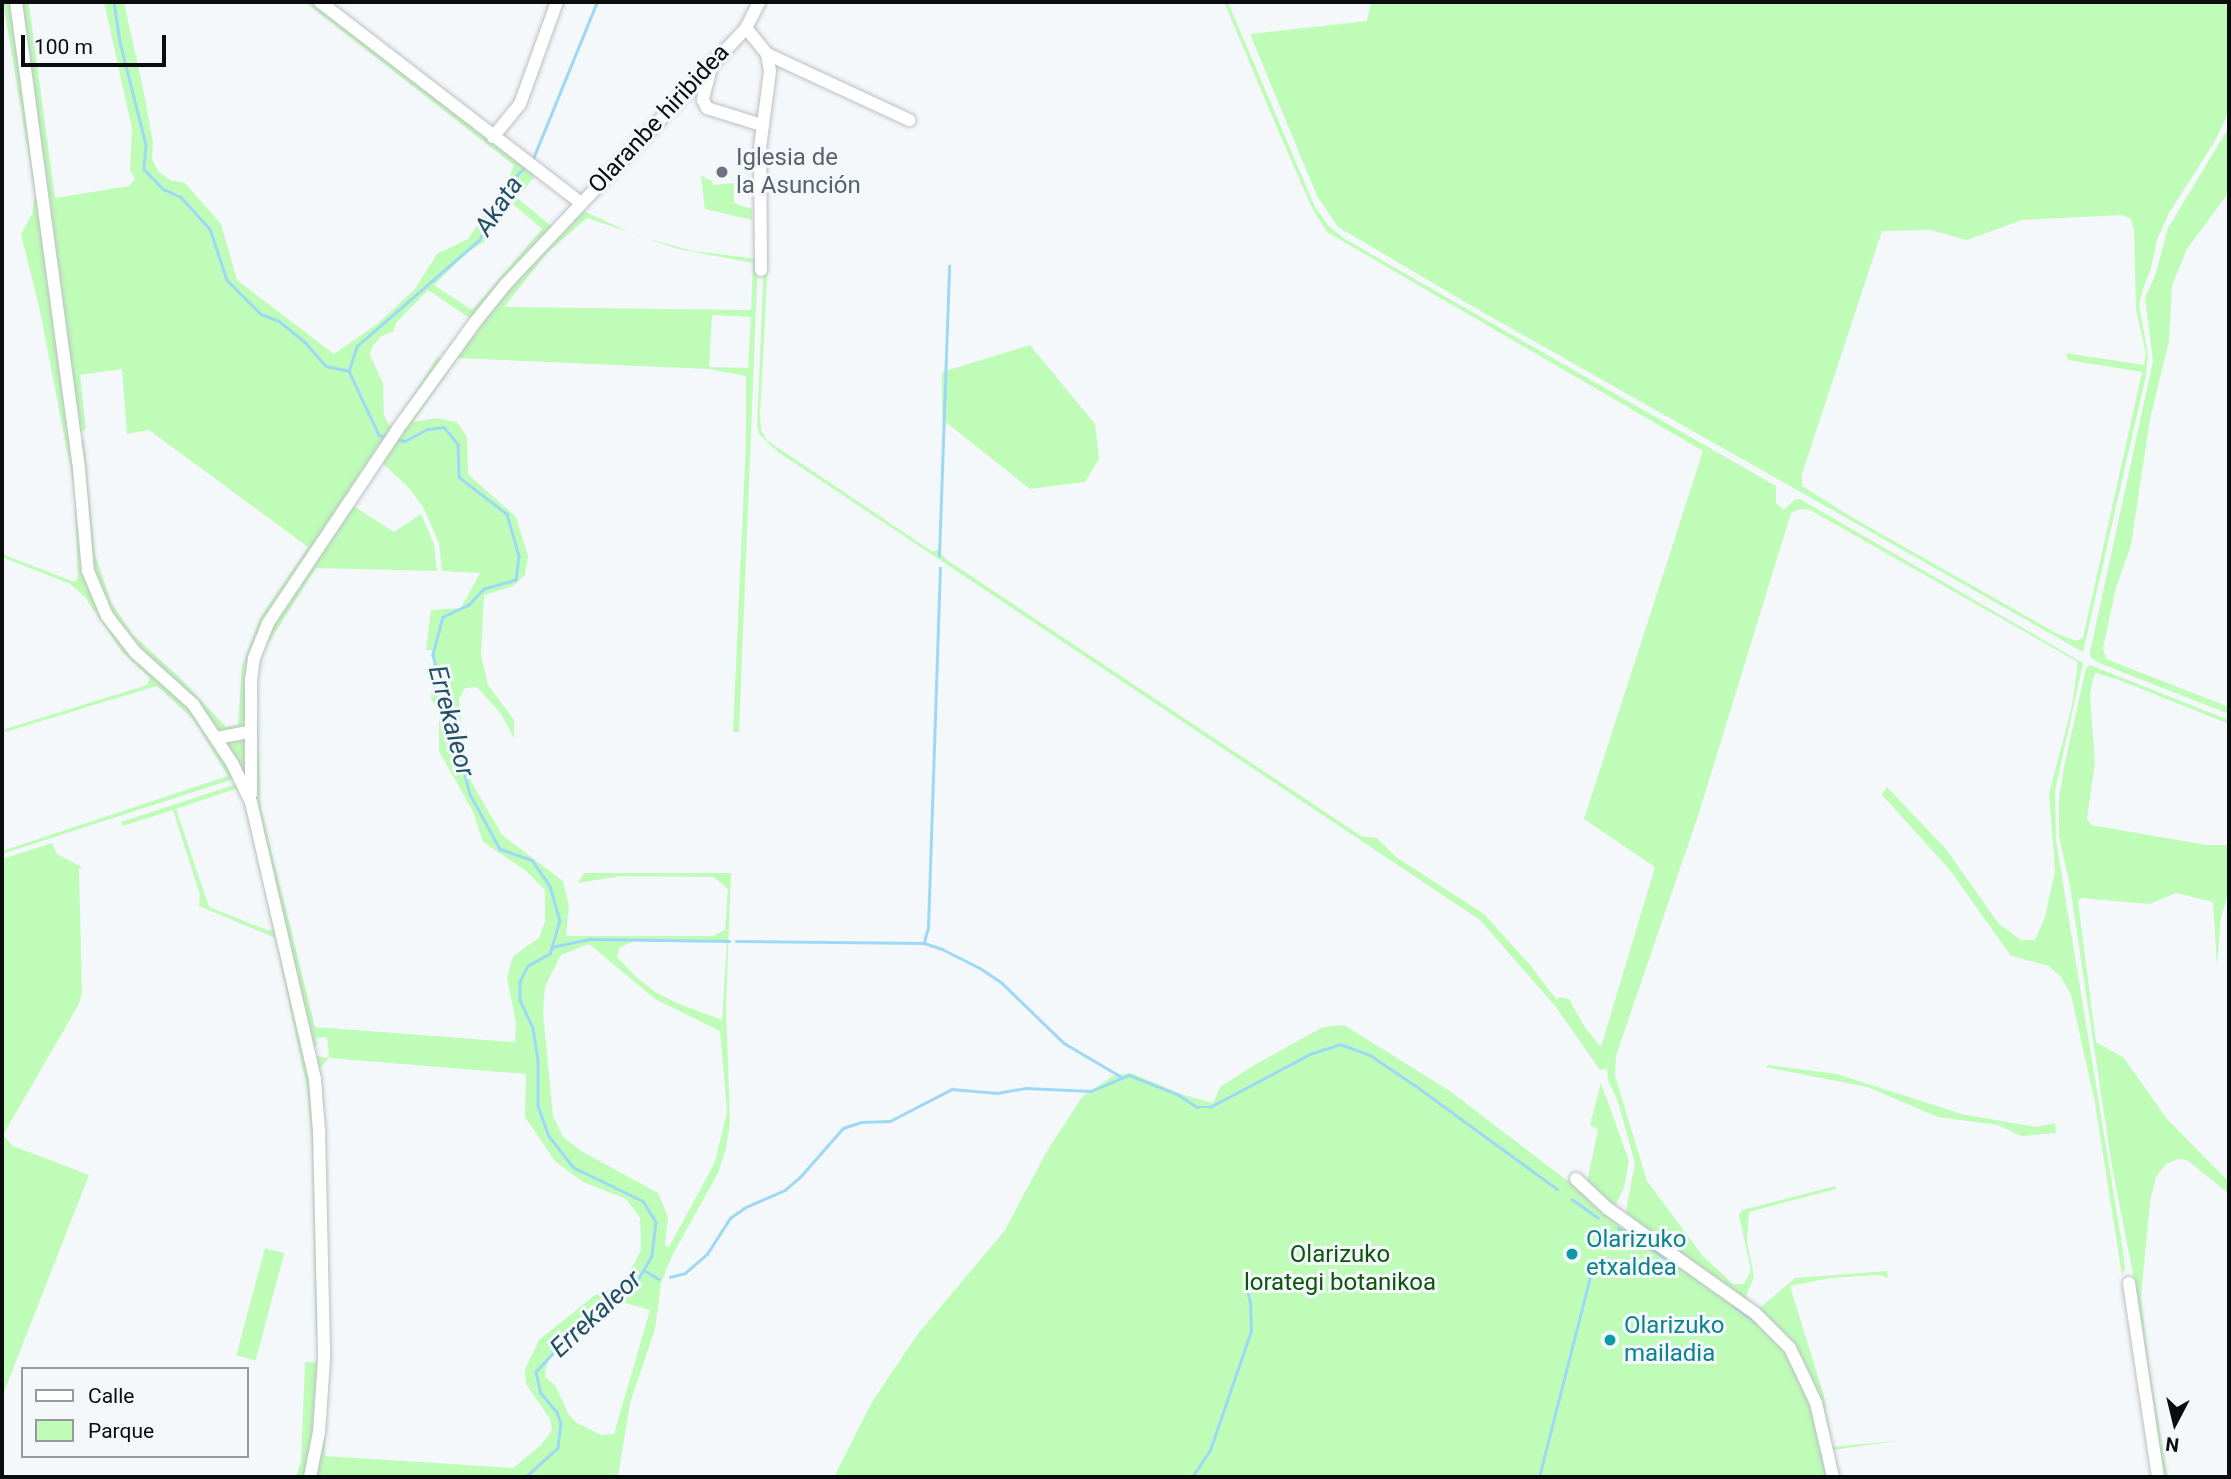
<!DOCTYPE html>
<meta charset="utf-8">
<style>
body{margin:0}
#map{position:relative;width:2231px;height:1479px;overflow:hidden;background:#f5f8fb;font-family:Roboto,sans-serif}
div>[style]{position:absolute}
.green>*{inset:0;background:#befcb8;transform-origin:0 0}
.stream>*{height:2.5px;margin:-1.25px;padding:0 1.25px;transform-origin:1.25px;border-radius:1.25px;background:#9dd9f6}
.roads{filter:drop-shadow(0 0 2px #bdc0c3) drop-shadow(0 0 2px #bdc0c3)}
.minor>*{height:12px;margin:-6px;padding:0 6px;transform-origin:6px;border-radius:6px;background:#fff}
.dots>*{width:19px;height:19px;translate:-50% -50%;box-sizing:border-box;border:4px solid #f5f8fb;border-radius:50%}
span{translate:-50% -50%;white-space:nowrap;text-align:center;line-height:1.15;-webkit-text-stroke:6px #f5f8fb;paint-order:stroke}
.street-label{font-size:24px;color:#0b0c0d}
.worship-label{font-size:24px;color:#5b616d}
.left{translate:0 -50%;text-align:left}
.culture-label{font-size:24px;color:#0d838f}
.park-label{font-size:24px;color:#0f550e}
.water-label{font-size:26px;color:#214f64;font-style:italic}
.frame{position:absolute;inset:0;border:4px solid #0b0c0d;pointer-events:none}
.legend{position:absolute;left:21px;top:1367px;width:228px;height:91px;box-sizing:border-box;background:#f5f8fb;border:2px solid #979a9c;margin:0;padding:9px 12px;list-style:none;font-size:21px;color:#0b0c0d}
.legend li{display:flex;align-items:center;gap:14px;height:35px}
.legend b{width:35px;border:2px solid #979a9c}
.north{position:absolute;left:2140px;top:1388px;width:70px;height:70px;-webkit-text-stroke:5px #f5f8fb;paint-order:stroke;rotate:187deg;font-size:19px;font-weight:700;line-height:28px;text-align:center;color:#0b0c0d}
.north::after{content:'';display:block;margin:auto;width:24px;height:32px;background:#0b0c0d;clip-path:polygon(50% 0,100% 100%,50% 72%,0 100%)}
.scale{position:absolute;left:21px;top:35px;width:145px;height:32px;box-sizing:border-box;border:4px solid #0b0c0d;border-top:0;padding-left:9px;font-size:21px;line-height:24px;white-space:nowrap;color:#0b0c0d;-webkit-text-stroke:5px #f5f8fb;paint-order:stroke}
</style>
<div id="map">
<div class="green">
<i style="clip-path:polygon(3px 2px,12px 2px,95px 600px,184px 700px,237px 778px,2px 854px,2px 851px,228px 776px,193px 719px,157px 686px,2px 733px,2px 730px,147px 685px,150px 678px,122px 652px,84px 596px,70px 584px,2px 557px,2px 554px,75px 582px,78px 577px,74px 487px,40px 311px,21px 234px,32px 214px,35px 194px)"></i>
<i style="clip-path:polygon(evenodd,21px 2px,29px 4px,55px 198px,129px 186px,135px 179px,130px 170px,132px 129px,104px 2px,124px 2px,144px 93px,153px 143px,152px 159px,158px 171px,170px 180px,185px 183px,221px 224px,237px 280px,334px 354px,377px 324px,414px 290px,437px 254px,468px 239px,509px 178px,514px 165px,305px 2px,312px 2px,535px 176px,517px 198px,554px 228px,471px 319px,428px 290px,396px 323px,394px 331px,380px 337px,372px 347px,370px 355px,383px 383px,384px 415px,389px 425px,393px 426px,438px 356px,442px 359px,269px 615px,246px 727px,219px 732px,139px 650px,106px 602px,91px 562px,80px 441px,84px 440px,95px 554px,111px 602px,133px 635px,181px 679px,226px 727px,238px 725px,242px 666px,260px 618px,308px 547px,149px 430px,127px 434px,122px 369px,80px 375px,86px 429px,79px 432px,21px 2px,508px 200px,542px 229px,472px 310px,434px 285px,467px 253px,484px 242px,508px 200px)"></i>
<i style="clip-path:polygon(1224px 2px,1228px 2px,1315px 207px,1329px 226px,1345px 239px,1776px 486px,1776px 503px,1784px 510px,1794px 500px,1800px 499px,2083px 663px,2055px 791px,2056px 840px,2123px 1251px,2125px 1269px,2122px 1275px,2095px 1103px,2071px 995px,2061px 977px,2049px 966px,2011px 956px,1950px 870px,1882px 795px,1887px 787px,1945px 848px,1999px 924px,2021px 940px,2035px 940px,2045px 917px,2055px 871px,2049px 794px,2072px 706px,2078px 662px,1810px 510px,1800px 509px,1791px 513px,1699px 813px,1616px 1056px,1615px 1076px,1647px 1181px,1702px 1255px,1733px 1284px,1744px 1284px,1751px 1271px,1739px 1215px,1742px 1210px,1835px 1186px,1836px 1189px,1749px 1212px,1747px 1241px,1754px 1277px,1746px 1296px,1755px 1306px,1761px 1307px,1795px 1278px,1887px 1271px,1888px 1278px,1879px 1275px,1830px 1278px,1790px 1286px,1824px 1396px,1832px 1447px,1904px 1440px,1833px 1450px,1840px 1477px,834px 1477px,872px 1402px,917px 1335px,1005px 1230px,1047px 1151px,1082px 1097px,1113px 1076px,1131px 1073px,1184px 1095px,1213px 1103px,1220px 1087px,1256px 1064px,1323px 1027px,1344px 1025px,1450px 1091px,1565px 1179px,1586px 1187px,1598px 1129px,1590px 1125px,1601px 1083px,1629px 1161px,1624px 1188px,1615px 1206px,1628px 1216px,1626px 1210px,1635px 1163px,1617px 1099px,1608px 1080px,1607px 1069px,1600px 1070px,1555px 1006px,1480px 920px,778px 452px,759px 434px,757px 426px,764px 261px,768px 261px,760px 415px,761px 431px,768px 441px,933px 552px,938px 550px,947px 560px,1361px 836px,1377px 838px,1396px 857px,1484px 914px,1530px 965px,1557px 1000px,1560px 997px,1569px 999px,1585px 1028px,1601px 1047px,1655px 867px,1584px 819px,1703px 451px,1327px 232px,1313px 210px,1283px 142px)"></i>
<i style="clip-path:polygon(evenodd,1371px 2px,2229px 2px,2229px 111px,2215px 141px,2169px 213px,2157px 240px,2151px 268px,2143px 289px,2139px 305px,2148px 354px,2146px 375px,2083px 652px,1470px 305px,1338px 227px,1317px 196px,1250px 34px,1367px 21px,1371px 2px,2122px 215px,2131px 219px,2134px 229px,2136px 310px,2146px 353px,2144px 365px,2066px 353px,2068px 360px,2142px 372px,2083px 638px,2076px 641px,2056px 633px,1855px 519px,1802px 486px,1802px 474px,1882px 231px,1930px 230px,1967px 240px,2022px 220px,2122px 215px)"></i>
<i style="clip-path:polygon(2229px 127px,2229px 192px,2187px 249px,2172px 286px,2169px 341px,2150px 419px,2131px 545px,2116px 588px,2103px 648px,2106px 659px,2229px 707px,2229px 714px,2099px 663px,2091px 658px,2090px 652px,2153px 361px,2145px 297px,2155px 276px,2168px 228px)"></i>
<i style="clip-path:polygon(701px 176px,712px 181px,712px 185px,734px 183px,734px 203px,752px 209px,752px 220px,705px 209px)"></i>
<i style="clip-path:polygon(evenodd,584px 211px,635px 235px,693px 251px,758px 259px,739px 732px,733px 732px,746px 441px,746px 376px,708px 369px,458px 358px,413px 422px,437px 418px,457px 422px,467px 437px,468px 474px,516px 517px,528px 556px,525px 575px,513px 586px,484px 595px,481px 655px,488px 685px,514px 720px,514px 738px,501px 714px,477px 687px,465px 688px,459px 699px,462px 737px,471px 781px,502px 835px,563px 881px,569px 906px,566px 936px,713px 936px,725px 930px,728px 889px,714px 877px,622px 876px,578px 883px,584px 873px,731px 873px,726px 1006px,730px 1123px,726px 1148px,718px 1173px,672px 1256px,661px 1283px,655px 1329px,630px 1403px,618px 1477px,313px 1477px,320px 1445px,315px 1056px,329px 1058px,327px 1037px,316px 1038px,317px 1045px,313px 1048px,256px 802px,253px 705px,260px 654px,280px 612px,352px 505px,394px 532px,421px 514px,434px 544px,437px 571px,316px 568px,264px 650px,258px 673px,257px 702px,261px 808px,315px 1027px,515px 1042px,516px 1023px,507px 978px,513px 956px,539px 938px,545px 921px,545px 890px,526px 871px,483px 842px,473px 812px,439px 751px,439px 711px,431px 699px,434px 650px,426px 650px,431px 610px,461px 608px,480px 573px,442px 571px,439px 543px,423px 507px,407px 486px,381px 462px,493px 305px,584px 211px,587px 218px,678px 249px,753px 263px,751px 310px,504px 307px,547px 253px,587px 218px,584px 211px,712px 315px,751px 317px,748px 368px,709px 367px,712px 315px,584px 211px,636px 940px,727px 942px,722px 1020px,679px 1004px,655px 992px,635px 976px,617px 957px,619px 948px,636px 940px,584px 211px,589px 944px,655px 999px,720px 1031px,727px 1112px,715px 1162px,669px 1247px,665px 1245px,668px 1217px,658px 1193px,583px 1152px,563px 1137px,553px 1116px,543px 1013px,545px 987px,561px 955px,589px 944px,584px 211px,329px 1058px,526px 1074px,525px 1117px,555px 1161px,583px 1182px,626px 1199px,640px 1218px,641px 1250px,630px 1271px,615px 1288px,595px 1295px,539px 1340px,525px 1369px,526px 1384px,550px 1419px,552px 1430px,541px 1445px,513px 1468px,325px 1456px,329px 1295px,324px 1103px,320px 1068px,329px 1058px,584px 211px,625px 1303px,650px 1310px,614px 1434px,601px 1435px,577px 1423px,569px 1415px,555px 1385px,545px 1377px,546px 1366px,553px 1353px,582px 1329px,625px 1303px)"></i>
<i style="clip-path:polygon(1030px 345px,1095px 424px,1099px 459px,1085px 482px,1030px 489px,942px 419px,942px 372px)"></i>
<i style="clip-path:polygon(2090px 665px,2229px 720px,2229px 724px,2119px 680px,2096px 673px,2093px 678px,2090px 695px,2095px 763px,2087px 818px,2091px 825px,2207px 845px,2229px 845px,2229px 890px,2221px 917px,2217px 967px,2213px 902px,2176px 893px,2149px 904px,2081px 898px,2078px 901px,2096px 1042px,2124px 1058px,2167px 1119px,2229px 1182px,2229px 1194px,2187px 1160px,2178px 1159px,2166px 1164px,2156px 1177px,2150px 1202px,2141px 1296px,2149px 1366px,2168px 1477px,2162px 1477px,2135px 1284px,2112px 1167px,2070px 886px,2059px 836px,2059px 798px,2064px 767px,2086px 668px)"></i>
<i style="clip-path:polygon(245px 740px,246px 767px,242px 770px,226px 743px)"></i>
<i style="clip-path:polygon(evenodd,237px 784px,246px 797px,304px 1051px,313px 1105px,320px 1336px,316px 1336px,312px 1147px,307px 1088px,275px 938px,199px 906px,200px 895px,173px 810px,123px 826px,121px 822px,237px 784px,235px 789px,240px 790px,245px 805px,273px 929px,270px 931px,209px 907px,176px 809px,235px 789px)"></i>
<i style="clip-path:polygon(52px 843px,57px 854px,82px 867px,79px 868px,82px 992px,79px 1004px,3px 1135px,13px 1146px,89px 1175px,2px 1397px,2px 859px)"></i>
<i style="clip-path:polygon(1769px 1065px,1837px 1074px,1962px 1114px,2035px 1127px,2055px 1123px,2056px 1133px,2021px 1136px,1998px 1125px,1938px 1117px,1867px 1087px,1765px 1067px)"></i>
<i style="left:265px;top:1248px;width:20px;height:111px;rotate:15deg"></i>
<i style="clip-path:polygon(305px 1362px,319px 1362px,314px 1440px,305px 1477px,296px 1477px,301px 1461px)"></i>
</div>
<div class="stream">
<i style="left:114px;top:2px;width:40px;rotate:81.5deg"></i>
<i style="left:120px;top:42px;width:106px;rotate:75.8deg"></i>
<i style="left:146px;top:145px;width:24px;rotate:95deg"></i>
<i style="left:144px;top:169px;width:28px;rotate:46deg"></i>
<i style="left:163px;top:189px;width:20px;rotate:24deg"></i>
<i style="left:181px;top:197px;width:43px;rotate:47.8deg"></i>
<i style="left:210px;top:229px;width:54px;rotate:71.6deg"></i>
<i style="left:227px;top:280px;width:48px;rotate:45deg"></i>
<i style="left:261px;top:314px;width:19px;rotate:21deg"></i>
<i style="left:279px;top:321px;width:35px;rotate:39deg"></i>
<i style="left:306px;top:343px;width:30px;rotate:49deg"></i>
<i style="left:326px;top:366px;width:24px;rotate:12deg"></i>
<i style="left:349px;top:371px;width:71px;rotate:64.9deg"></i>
<i style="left:379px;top:435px;width:7px;rotate:16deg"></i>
<i style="left:532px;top:161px;width:172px;rotate:-67.8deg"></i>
<i style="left:349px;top:370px;width:25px;rotate:-72deg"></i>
<i style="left:357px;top:346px;width:162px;rotate:-41deg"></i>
<i style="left:479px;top:240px;width:68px;rotate:-61.2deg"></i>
<i style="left:512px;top:180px;width:21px;rotate:-45deg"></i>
<i style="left:396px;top:439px;width:9px;rotate:13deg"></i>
<i style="left:405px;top:441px;width:26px;rotate:-28deg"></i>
<i style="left:428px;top:429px;width:16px;rotate:-7deg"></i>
<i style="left:444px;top:427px;width:22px;rotate:51deg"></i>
<i style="left:458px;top:444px;width:33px;rotate:88deg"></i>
<i style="left:459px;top:477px;width:61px;rotate:37.6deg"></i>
<i style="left:507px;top:514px;width:44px;rotate:74.1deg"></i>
<i style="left:519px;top:556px;width:24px;rotate:97deg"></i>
<i style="left:516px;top:580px;width:33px;rotate:164deg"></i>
<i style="left:484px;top:589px;width:22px;rotate:133deg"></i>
<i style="left:469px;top:605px;width:29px;rotate:155deg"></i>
<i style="left:443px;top:617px;width:39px;rotate:105deg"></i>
<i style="left:433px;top:655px;width:144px;rotate:75.1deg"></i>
<i style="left:470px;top:794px;width:63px;rotate:61.4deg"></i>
<i style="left:500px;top:849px;width:34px;rotate:19deg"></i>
<i style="left:532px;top:860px;width:32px;rotate:55deg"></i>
<i style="left:550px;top:886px;width:35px;rotate:74deg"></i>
<i style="left:560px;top:920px;width:35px;rotate:106deg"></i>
<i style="left:550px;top:954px;width:25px;rotate:151deg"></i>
<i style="left:528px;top:966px;width:18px;rotate:117deg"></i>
<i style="left:520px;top:982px;width:18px;rotate:90deg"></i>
<i style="left:520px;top:1000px;width:31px;rotate:65deg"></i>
<i style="left:533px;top:1028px;width:32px;rotate:81deg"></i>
<i style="left:538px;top:1060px;width:46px;rotate:90deg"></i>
<i style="left:538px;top:1106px;width:32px;rotate:70deg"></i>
<i style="left:549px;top:1136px;width:39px;rotate:52deg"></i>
<i style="left:573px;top:1167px;width:78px;rotate:25.9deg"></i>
<i style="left:643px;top:1201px;width:25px;rotate:58deg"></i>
<i style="left:656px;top:1222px;width:34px;rotate:97deg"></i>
<i style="left:652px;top:1256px;width:34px;rotate:120deg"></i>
<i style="left:635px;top:1285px;width:69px;rotate:143.8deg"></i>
<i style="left:579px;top:1326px;width:63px;rotate:133.1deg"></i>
<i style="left:536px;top:1372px;width:22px;rotate:77deg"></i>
<i style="left:541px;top:1393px;width:25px;rotate:50deg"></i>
<i style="left:557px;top:1412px;width:12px;rotate:70deg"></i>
<i style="left:561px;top:1423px;width:25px;rotate:97deg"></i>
<i style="left:558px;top:1448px;width:43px;rotate:137.8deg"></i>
<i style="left:939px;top:556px;width:290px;rotate:-88deg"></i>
<i style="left:736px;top:941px;width:188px;rotate:0.6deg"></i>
<i style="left:924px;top:943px;width:19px;rotate:18deg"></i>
<i style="left:942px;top:949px;width:42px;rotate:26.6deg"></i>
<i style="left:980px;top:968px;width:27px;rotate:34deg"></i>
<i style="left:1002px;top:983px;width:86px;rotate:44.1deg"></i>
<i style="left:1064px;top:1043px;width:65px;rotate:30.5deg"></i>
<i style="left:924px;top:942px;width:15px;rotate:-74deg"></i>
<i style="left:928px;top:928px;width:360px;rotate:-88.1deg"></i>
<i style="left:552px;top:947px;width:40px;rotate:-12deg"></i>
<i style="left:591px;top:939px;width:138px;rotate:0.8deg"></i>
<i style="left:1572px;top:1199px;width:32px;rotate:36deg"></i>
<i style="left:1618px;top:1228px;width:70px;rotate:32.1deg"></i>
<i style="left:644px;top:1270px;width:17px;rotate:31deg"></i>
<i style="left:670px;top:1277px;width:16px;rotate:-15deg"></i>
<i style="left:685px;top:1273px;width:29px;rotate:-41deg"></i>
<i style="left:707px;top:1254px;width:43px;rotate:-57.4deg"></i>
<i style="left:730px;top:1218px;width:19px;rotate:-35deg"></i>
<i style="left:746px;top:1207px;width:43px;rotate:-23.6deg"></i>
<i style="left:785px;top:1190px;width:20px;rotate:-41deg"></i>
<i style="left:800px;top:1177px;width:65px;rotate:-48.7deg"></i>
<i style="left:843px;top:1128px;width:19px;rotate:-18deg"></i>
<i style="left:861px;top:1122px;width:29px;rotate:-2deg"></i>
<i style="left:890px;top:1121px;width:70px;rotate:-27.3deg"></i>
<i style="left:952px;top:1089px;width:45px;rotate:5.1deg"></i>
<i style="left:997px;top:1093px;width:29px;rotate:-10deg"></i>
<i style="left:1026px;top:1088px;width:65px;rotate:2.6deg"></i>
<i style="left:1091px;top:1091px;width:41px;rotate:-22.8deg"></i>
<i style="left:1129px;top:1075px;width:54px;rotate:21.8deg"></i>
<i style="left:1179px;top:1095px;width:22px;rotate:34deg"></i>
<i style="left:1197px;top:1107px;width:13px"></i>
<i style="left:1210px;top:1107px;width:113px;rotate:-27.9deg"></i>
<i style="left:1310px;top:1054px;width:32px;rotate:-18deg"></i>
<i style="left:1340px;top:1044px;width:32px;rotate:20deg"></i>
<i style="left:1370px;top:1055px;width:55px;rotate:34deg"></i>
<i style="left:1416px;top:1086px;width:175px;rotate:36.1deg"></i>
<i style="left:1734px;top:1306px;width:29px;rotate:36deg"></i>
<i style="left:1821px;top:1450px;width:25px;rotate:76deg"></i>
<i style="left:1192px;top:1477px;width:32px;rotate:-56deg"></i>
<i style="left:1210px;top:1450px;width:126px;rotate:-71deg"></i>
<i style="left:1251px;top:1331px;width:28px;rotate:-92deg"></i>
<i style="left:1250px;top:1303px;width:29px;rotate:-102deg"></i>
<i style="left:1539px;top:1477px;width:223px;rotate:-75.7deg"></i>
</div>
<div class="roads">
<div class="minor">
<i style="left:16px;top:2px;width:471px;rotate:82.3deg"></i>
<i style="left:79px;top:469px;width:102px;rotate:85deg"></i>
<i style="left:88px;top:571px;width:49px;rotate:67.1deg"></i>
<i style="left:107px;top:616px;width:46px;rotate:52.1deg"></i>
<i style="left:135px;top:652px;width:78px;rotate:41.9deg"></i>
<i style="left:193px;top:704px;width:71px;rotate:56.5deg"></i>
<i style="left:232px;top:763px;width:43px;rotate:64deg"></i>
<i style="left:251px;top:802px;width:285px;rotate:77deg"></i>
<i style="left:315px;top:1080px;width:51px;rotate:85.5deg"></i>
<i style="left:319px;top:1131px;width:228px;rotate:88.7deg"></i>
<i style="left:324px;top:1359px;width:73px;rotate:93.9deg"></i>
<i style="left:319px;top:1432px;width:46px;rotate:101.3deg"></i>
<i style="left:320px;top:2px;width:329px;rotate:37.6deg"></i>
<i style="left:746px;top:28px;width:33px;rotate:51deg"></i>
<i style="left:767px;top:54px;width:17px;rotate:80deg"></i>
<i style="left:770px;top:71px;width:78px;rotate:97.4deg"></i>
<i style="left:760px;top:148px;width:122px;rotate:89.5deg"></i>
<i style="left:767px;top:54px;width:157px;rotate:24.9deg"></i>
<i style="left:712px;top:63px;width:38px;rotate:104deg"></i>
<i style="left:703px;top:100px;width:9px;rotate:63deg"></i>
<i style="left:707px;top:108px;width:58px;rotate:17.2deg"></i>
<i style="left:493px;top:137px;width:43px;rotate:-50.7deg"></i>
<i style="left:520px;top:104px;width:109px;rotate:-70.1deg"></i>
<i style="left:217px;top:738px;width:33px;rotate:-11deg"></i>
<i style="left:251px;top:794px;width:114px;rotate:-90deg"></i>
<i style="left:251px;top:680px;width:22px;rotate:-82deg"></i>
<i style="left:254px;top:658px;width:38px;rotate:-68deg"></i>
<i style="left:268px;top:623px;width:232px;rotate:-56.2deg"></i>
<i style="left:397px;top:430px;width:135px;rotate:-54.1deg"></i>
<i style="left:476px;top:321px;width:46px;rotate:-51.1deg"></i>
<i style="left:505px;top:285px;width:352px;rotate:-46.8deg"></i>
<i style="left:746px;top:28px;width:29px;rotate:-63deg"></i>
<i style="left:1576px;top:1179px;width:42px;rotate:43.1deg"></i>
<i style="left:1607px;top:1208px;width:181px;rotate:35.4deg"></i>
<i style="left:1755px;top:1313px;width:49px;rotate:45deg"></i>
<i style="left:1790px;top:1348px;width:61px;rotate:64.7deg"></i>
<i style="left:1816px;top:1403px;width:76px;rotate:77.1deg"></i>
<i style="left:2129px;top:1283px;width:196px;rotate:81.5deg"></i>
</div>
</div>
<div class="dots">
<i style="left:722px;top:172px;background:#6b7280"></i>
<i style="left:1572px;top:1254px;background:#0f9aa8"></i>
<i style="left:1610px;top:1340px;background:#0f9aa8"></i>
</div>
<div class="street-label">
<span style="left:659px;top:119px;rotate:-47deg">Olaranbe hiribidea</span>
</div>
<div class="worship-label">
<span class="left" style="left:736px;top:172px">Iglesia de<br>la Asunción</span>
</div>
<div class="culture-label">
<span class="left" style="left:1586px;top:1254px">Olarizuko<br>etxaldea</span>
<span class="left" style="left:1624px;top:1340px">Olarizuko<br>mailadia</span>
</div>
<div class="park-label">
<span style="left:1340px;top:1269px">Olarizuko<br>lorategi botanikoa</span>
</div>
<div class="water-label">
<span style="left:499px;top:206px;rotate:-57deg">Akata</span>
<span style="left:451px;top:721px;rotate:75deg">Errekaleor</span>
<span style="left:596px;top:1314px;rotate:-43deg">Errekaleor</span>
</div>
<div class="frame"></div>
<ul class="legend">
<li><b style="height:9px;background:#fff"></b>Calle</li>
<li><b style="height:19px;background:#befcb8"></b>Parque</li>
</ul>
<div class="north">N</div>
<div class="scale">100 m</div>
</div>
